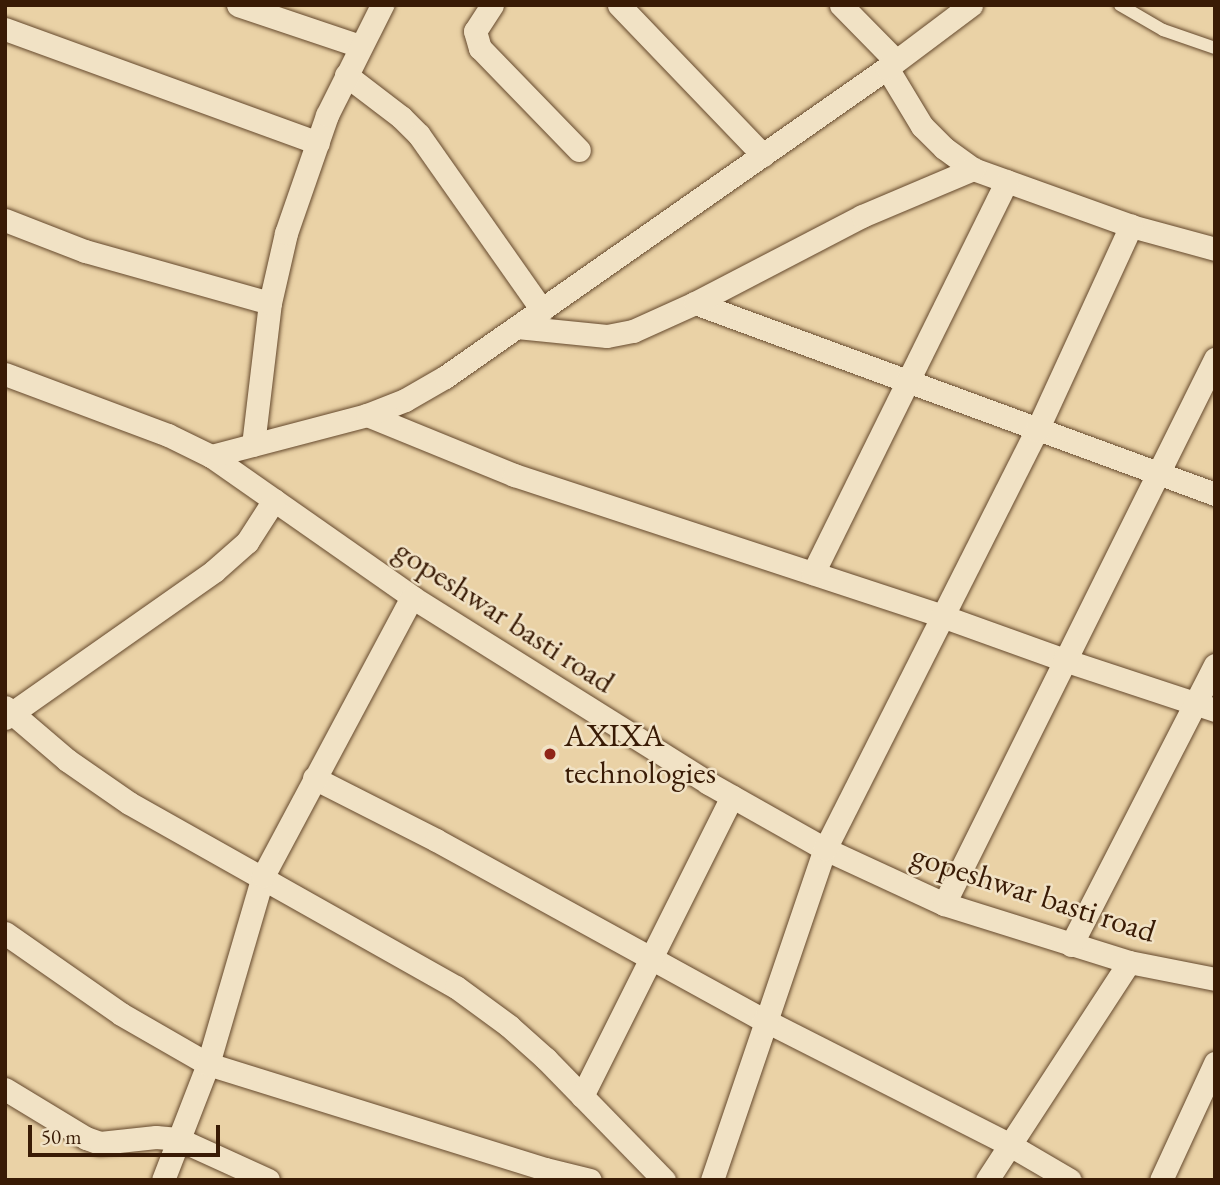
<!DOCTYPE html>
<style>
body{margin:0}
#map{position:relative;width:1220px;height:1185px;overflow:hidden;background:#ead2a6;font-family:"EB Garamond",serif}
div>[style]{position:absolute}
.roads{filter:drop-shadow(0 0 2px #65492d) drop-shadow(0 0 2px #65492d)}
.lane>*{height:12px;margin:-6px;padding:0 6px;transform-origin:6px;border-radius:6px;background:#f1e2c5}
.street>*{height:23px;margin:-11.5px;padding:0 11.5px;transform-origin:11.5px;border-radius:11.5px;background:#f1e2c5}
.dots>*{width:19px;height:19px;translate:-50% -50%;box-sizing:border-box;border:4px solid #f1e2c5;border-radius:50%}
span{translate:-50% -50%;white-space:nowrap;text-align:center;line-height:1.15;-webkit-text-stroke:5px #f1e2c5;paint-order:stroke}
.street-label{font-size:32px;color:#391b05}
.poi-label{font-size:32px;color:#391b05}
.left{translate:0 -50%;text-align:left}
.frame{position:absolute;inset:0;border:7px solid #391b05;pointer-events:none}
.scale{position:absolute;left:28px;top:1125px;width:192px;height:32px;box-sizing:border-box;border:4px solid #391b05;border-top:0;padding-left:9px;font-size:21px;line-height:24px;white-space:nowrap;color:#391b05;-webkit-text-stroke:5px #f1e2c5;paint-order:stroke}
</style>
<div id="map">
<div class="roads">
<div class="lane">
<i style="left:1120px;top:5px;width:50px;rotate:30.2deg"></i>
<i style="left:1163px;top:30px;width:55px;rotate:19.1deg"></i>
</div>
<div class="street">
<i style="left:238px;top:5px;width:129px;rotate:18.6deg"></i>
<i style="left:492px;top:5px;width:31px;rotate:123deg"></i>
<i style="left:475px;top:31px;width:18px;rotate:74deg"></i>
<i style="left:480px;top:48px;width:142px;rotate:45.9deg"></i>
<i style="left:619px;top:5px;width:208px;rotate:46.2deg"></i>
<i style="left:841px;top:5px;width:78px;rotate:45.5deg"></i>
<i style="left:5px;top:29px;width:333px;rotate:20deg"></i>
<i style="left:887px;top:68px;width:68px;rotate:58.9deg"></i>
<i style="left:922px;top:126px;width:31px;rotate:45deg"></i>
<i style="left:944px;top:148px;width:36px;rotate:36deg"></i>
<i style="left:973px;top:169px;width:168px;rotate:19.8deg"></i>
<i style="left:1131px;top:226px;width:87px;rotate:15.3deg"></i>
<i style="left:346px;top:75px;width:69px;rotate:37.4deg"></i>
<i style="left:401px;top:117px;width:25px;rotate:45deg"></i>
<i style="left:419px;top:135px;width:214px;rotate:54.9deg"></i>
<i style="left:5px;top:220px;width:86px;rotate:21.2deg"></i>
<i style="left:85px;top:251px;width:192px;rotate:15.7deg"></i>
<i style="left:695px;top:303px;width:554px;rotate:20.17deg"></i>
<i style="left:517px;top:327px;width:90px;rotate:5.7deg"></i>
<i style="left:607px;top:336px;width:26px;rotate:-11deg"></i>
<i style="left:633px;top:331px;width:68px;rotate:-24.3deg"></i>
<i style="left:695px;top:303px;width:188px;rotate:-27.5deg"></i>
<i style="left:862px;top:216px;width:121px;rotate:-22.9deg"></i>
<i style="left:5px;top:374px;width:174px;rotate:20.5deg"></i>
<i style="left:168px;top:435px;width:48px;rotate:26deg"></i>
<i style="left:211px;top:456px;width:246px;rotate:35deg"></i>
<i style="left:412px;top:597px;width:350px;rotate:32.1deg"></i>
<i style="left:708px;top:783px;width:134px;rotate:29.4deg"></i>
<i style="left:825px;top:849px;width:131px;rotate:24.8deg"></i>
<i style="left:944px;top:904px;width:194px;rotate:17.4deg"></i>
<i style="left:1129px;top:962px;width:88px;rotate:11.2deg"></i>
<i style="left:367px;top:415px;width:159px;rotate:22.2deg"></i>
<i style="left:514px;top:475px;width:451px;rotate:18.2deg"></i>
<i style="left:942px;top:616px;width:130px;rotate:19.8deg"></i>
<i style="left:1064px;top:660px;width:159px;rotate:18.3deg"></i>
<i style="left:253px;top:445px;width:143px;rotate:-83.2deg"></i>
<i style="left:270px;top:303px;width:72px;rotate:-77.1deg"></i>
<i style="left:286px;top:233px;width:125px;rotate:-70.8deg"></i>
<i style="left:327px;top:115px;width:123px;rotate:-63.4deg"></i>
<i style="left:211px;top:456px;width:161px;rotate:-14.7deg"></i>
<i style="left:367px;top:415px;width:41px;rotate:-21.5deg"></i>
<i style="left:405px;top:400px;width:46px;rotate:-29.9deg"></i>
<i style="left:445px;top:377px;width:539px;rotate:-34.96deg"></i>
<i style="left:887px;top:68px;width:105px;rotate:-36.9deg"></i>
<i style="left:813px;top:573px;width:437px;rotate:-63.7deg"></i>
<i style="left:5px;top:707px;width:82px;rotate:40.5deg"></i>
<i style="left:67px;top:760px;width:75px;rotate:34.7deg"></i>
<i style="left:129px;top:803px;width:375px;rotate:29.4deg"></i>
<i style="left:456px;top:987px;width:66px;rotate:36.3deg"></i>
<i style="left:509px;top:1026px;width:50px;rotate:41.7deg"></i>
<i style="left:546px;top:1059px;width:169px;rotate:45.7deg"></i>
<i style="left:5px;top:718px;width:256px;rotate:-35.1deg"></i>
<i style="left:214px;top:571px;width:44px;rotate:-41.3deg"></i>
<i style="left:247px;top:542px;width:50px;rotate:-57.3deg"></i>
<i style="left:314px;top:778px;width:137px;rotate:26.9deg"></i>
<i style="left:436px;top:840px;width:374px;rotate:28.8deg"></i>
<i style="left:764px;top:1020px;width:276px;rotate:26.9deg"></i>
<i style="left:1010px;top:1145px;width:69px;rotate:30.3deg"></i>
<i style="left:944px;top:904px;width:609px;rotate:-63.56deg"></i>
<i style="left:5px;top:933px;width:141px;rotate:34.9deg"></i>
<i style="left:121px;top:1014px;width:100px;rotate:29.9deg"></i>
<i style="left:208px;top:1064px;width:353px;rotate:17.3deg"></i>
<i style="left:545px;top:1169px;width:46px;rotate:13.7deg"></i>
<i style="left:1071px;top:945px;width:315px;rotate:-62.8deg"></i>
<i style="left:5px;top:1089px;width:95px;rotate:31.2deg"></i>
<i style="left:86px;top:1138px;width:15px;rotate:20deg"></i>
<i style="left:100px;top:1143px;width:56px;rotate:-6.1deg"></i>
<i style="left:156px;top:1137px;width:22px;rotate:5deg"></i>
<i style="left:178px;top:1139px;width:99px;rotate:24.5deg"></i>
<i style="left:582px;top:1096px;width:335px;rotate:-63.4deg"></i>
<i style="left:163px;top:1180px;width:124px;rotate:-68.8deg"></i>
<i style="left:208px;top:1064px;width:196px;rotate:-73.7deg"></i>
<i style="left:263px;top:876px;width:316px;rotate:-61.9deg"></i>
<i style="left:712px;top:1180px;width:350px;rotate:-71.2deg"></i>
<i style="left:825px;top:849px;width:470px;rotate:-63.2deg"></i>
<i style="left:1037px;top:430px;width:225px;rotate:-65.3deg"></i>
<i style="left:987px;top:1180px;width:260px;rotate:-56.9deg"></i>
<i style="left:1161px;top:1180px;width:129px;rotate:-65.2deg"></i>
</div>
</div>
<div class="dots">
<i style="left:550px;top:754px;background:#8f2418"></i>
</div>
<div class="street-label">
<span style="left:505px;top:616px;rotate:33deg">gopeshwar basti road</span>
<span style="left:1034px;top:893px;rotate:18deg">gopeshwar basti road</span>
</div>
<div class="poi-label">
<span class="left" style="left:564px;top:754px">AXIXA<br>technologies</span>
</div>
<div class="frame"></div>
<div class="scale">50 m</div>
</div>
